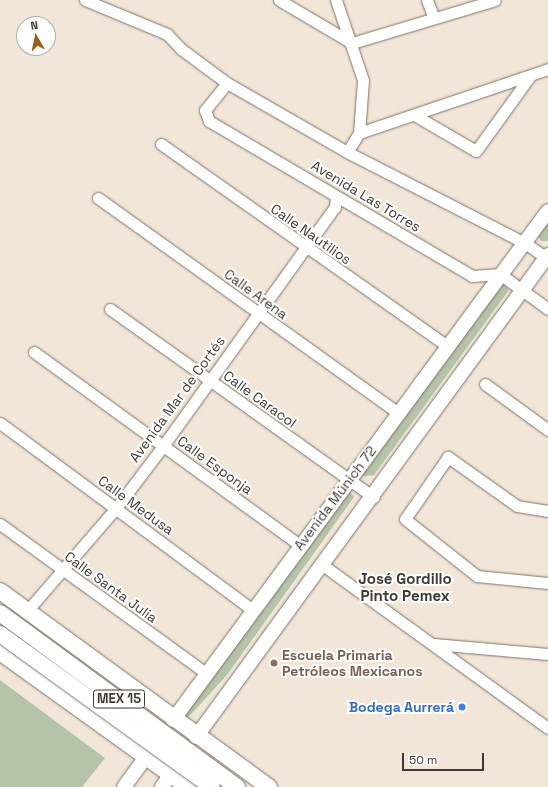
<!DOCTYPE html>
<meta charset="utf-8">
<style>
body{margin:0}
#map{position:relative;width:548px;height:787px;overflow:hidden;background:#f2e6d8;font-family:"Space Grotesk",sans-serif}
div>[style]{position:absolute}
.green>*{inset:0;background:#b5c3a9}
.roads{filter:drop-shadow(0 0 1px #7d7366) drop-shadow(0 0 1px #7d7366)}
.minor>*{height:11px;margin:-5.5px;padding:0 5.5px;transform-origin:5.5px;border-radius:5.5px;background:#fff}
.major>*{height:14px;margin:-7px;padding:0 7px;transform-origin:7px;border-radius:7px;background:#fff}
.highway>*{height:16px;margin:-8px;padding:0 8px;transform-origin:8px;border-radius:8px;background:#fff}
.bridges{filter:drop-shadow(0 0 1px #7d7366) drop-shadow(0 0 1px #7d7366)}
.highway-bridge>*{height:16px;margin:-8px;padding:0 8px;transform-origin:8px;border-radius:8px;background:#fff}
.dots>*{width:11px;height:11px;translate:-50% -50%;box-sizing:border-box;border:2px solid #fff;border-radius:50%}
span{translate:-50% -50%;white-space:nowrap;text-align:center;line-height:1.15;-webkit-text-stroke:4px #fff;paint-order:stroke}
.shield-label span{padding:1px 3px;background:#fff;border:1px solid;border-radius:3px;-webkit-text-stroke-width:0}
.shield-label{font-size:13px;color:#3d3833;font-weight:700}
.street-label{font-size:14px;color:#3d3833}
.education-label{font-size:14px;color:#785e54;font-weight:700}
.left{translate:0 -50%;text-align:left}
.shop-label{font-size:14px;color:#366cbe;font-weight:700}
.right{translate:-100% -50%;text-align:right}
.neighbourhood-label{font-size:15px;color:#3d3833;font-weight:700}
.north{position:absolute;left:16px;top:16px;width:40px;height:40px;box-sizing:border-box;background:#fff;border:1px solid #b1afad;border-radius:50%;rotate:351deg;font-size:11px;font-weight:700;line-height:16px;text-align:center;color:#3d3833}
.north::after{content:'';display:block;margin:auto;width:14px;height:18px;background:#99601c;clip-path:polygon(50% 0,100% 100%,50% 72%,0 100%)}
.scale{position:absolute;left:402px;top:753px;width:82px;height:18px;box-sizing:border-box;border:2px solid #3d3833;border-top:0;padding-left:5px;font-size:12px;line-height:14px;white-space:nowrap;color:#3d3833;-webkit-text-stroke:3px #fff;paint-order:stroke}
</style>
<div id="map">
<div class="green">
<i style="clip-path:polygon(548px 216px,548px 241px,541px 241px,538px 236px)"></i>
<i style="clip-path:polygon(500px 280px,509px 290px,374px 475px,359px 477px)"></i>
<i style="clip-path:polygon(347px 487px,354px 497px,227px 675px,184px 722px,179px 723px)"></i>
<i style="clip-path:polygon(0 680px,105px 758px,82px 787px,0 787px)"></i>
</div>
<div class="roads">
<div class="minor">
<i style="left:85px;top:0;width:89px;rotate:22.5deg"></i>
<i style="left:167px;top:34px;width:21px;rotate:47deg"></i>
<i style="left:181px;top:49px;width:57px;rotate:36.5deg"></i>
<i style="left:227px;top:83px;width:138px;rotate:29.9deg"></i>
<i style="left:347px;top:152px;width:200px;rotate:27.1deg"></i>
<i style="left:525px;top:243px;width:28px;rotate:35deg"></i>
<i style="left:279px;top:0;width:85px;rotate:30.5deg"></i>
<i style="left:352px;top:43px;width:149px;rotate:-16.7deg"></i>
<i style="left:336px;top:0;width:84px;rotate:71.4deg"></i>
<i style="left:363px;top:80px;width:53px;rotate:94.3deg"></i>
<i style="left:359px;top:133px;width:22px;rotate:122deg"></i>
<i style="left:427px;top:0;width:17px;rotate:69deg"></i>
<i style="left:227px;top:83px;width:35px;rotate:129deg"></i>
<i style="left:205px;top:110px;width:12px;rotate:70deg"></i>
<i style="left:209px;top:121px;width:305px;rotate:30.5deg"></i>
<i style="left:472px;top:276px;width:28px;rotate:-4deg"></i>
<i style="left:500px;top:274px;width:59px;rotate:36.1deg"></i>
<i style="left:416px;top:116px;width:69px;rotate:30.3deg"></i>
<i style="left:476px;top:151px;width:92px;rotate:-54.2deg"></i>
<i style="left:359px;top:133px;width:200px;rotate:-18.7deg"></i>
<i style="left:161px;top:144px;width:349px;rotate:35.2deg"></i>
<i style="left:98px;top:198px;width:369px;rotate:35.6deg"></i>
<i style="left:110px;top:309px;width:324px;rotate:35.5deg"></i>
<i style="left:34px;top:352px;width:329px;rotate:36deg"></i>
<i style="left:485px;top:384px;width:78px;rotate:36.1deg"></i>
<i style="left:0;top:423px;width:315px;rotate:36.5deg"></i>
<i style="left:548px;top:511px;width:31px;rotate:-171deg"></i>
<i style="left:517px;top:506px;width:85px;rotate:-144.6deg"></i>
<i style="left:448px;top:457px;width:75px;rotate:124.7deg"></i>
<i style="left:405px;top:519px;width:92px;rotate:38.4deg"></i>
<i style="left:477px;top:576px;width:71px;rotate:5.6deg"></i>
<i style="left:0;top:524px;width:256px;rotate:35.9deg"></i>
<i style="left:324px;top:566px;width:276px;rotate:35.9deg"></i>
<i style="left:27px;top:611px;width:136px;rotate:-49.2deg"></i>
<i style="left:116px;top:508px;width:78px;rotate:-52.8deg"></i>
<i style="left:163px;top:446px;width:294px;rotate:-54.3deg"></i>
<i style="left:335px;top:207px;width:11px;rotate:-85deg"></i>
<i style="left:434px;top:644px;width:114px;rotate:5deg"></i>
</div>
<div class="major">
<i style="left:173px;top:720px;width:632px;rotate:-53.62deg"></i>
<i style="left:196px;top:737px;width:597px;rotate:-53.86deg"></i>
<i style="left:124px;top:787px;width:36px;rotate:-54deg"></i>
<i style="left:162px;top:787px;width:14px;rotate:-56deg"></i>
</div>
<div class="highway">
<i style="left:0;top:591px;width:333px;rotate:36.1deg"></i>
<i style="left:0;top:652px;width:231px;rotate:35.7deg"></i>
</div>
</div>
<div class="bridges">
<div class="highway-bridge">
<i style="left:0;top:613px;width:294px;rotate:36.3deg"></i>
<i style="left:0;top:634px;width:261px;rotate:35.8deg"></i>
</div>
</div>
<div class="dots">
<i style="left:274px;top:663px;background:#8d6e63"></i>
<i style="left:462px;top:707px;background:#3f7fe0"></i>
</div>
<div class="shield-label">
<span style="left:119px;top:699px">MEX 15</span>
</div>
<div class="street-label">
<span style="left:366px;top:196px;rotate:31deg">Avenida Las Torres</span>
<span style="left:311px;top:234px;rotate:35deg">Calle Nautilios</span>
<span style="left:256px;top:294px;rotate:36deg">Calle Arena</span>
<span style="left:177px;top:399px;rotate:-54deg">Avenida Mar de Cortés</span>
<span style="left:260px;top:399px;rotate:36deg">Calle Caracol</span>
<span style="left:215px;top:465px;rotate:36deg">Calle Esponja</span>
<span style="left:335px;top:498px;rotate:-53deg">Avenida Múnich 72</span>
<span style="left:136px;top:505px;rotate:36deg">Calle Medusa</span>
<span style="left:111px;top:587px;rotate:36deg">Calle Santa Julia</span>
</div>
<div class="education-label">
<span class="left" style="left:282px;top:663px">Escuela Primaria<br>Petróleos Mexicanos</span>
</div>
<div class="shop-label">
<span class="right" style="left:454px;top:707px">Bodega Aurrerá</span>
</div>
<div class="neighbourhood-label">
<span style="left:405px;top:587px">José Gordillo<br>Pinto Pemex</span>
</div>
<div class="north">N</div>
<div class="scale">50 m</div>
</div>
